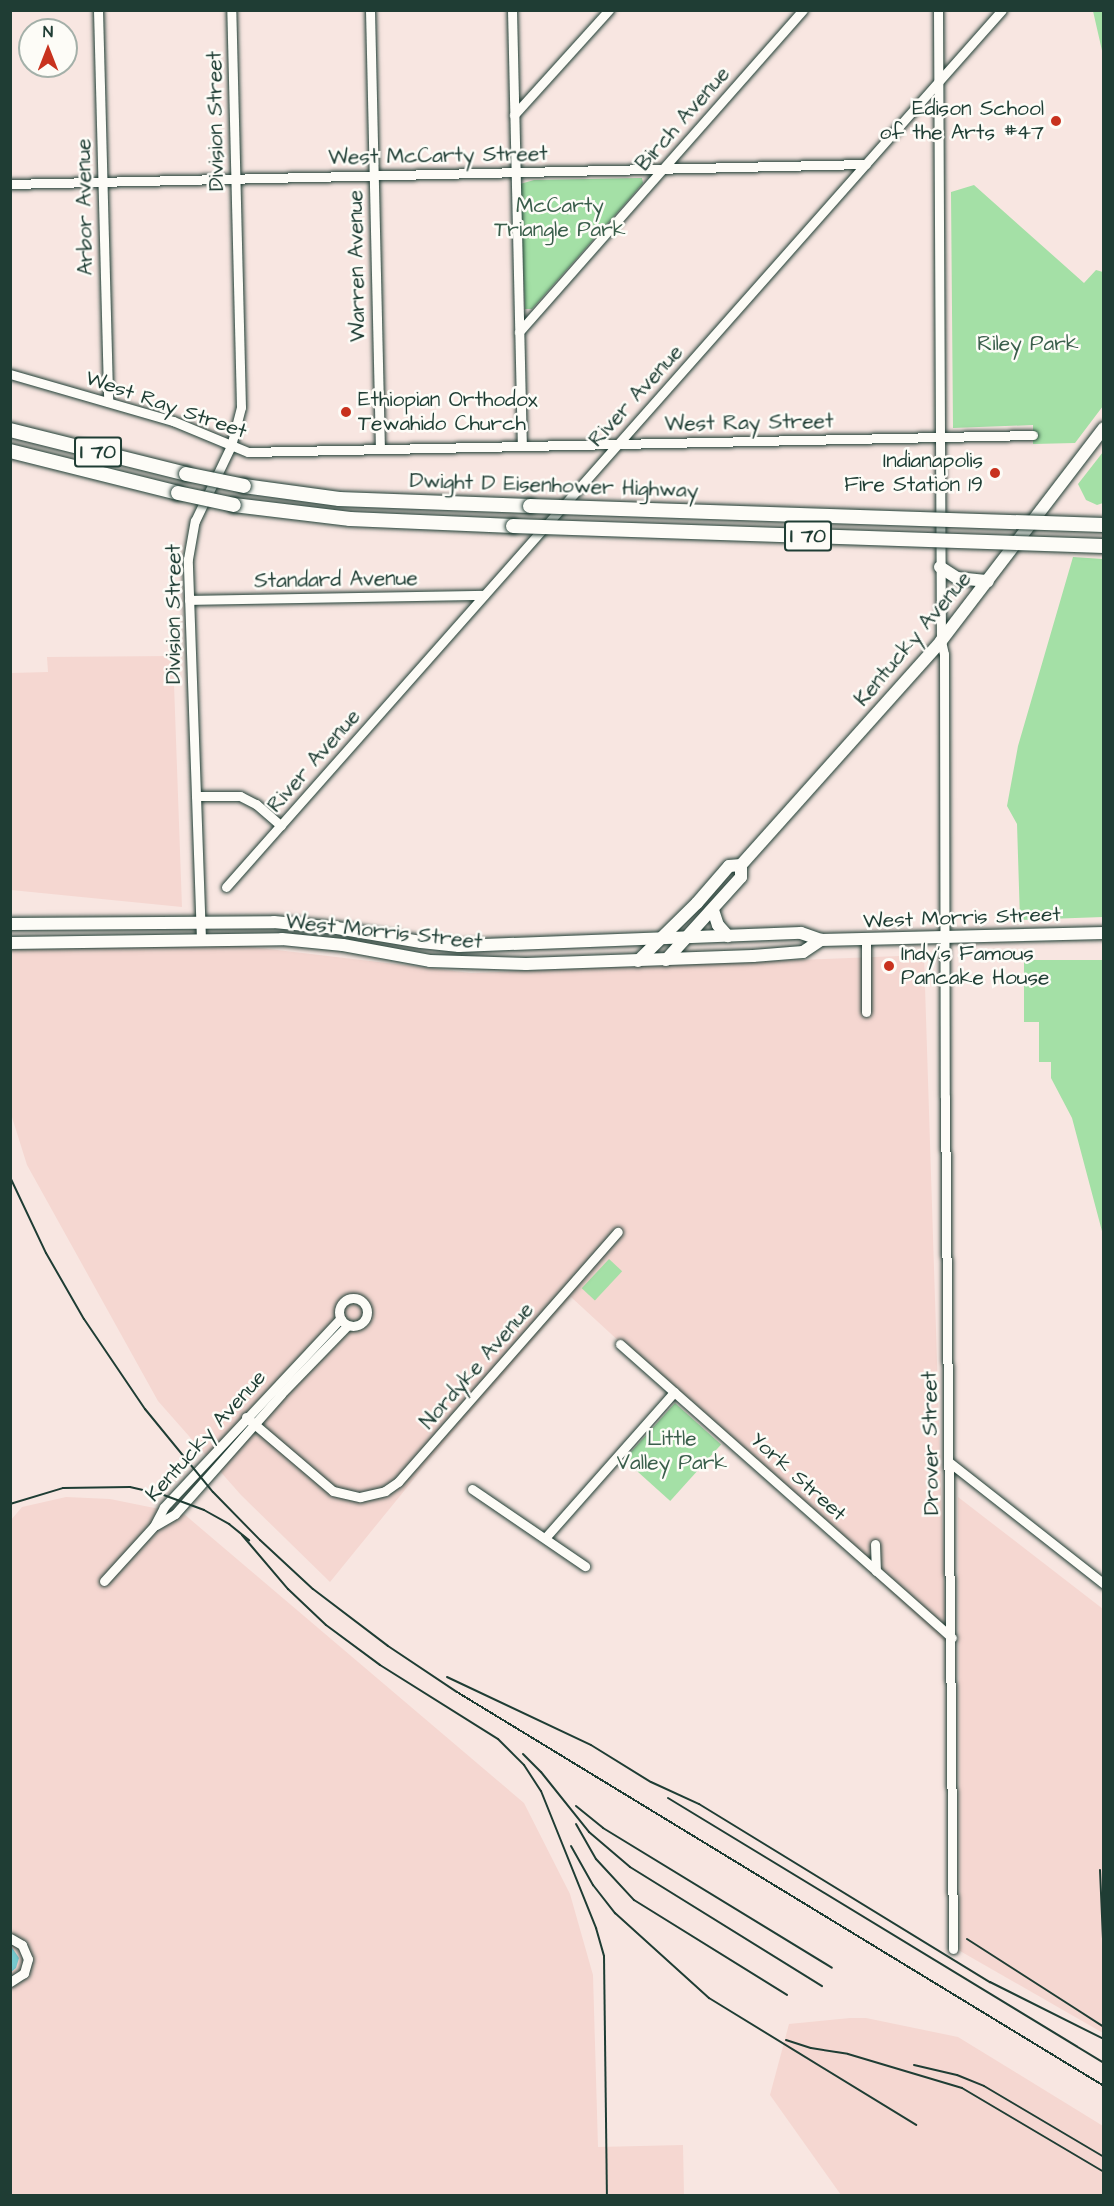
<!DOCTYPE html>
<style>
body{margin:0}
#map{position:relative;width:1114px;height:2206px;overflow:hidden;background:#f8e6e1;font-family:"Architects Daughter",sans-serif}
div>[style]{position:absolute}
.built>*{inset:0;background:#f5d7d1}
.green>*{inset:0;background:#a4e0a6;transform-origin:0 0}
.water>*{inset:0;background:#78cacf}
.roads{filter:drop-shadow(0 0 2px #1f3d34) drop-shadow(0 0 2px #1f3d34)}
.minor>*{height:9px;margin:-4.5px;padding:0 4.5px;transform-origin:4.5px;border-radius:4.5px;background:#fdfcf7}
.minor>.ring{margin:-4.5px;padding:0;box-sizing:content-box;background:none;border:9px solid #fdfcf7;border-radius:50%}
.major>*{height:12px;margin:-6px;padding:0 6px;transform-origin:6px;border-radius:6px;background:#fdfcf7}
.highway>*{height:14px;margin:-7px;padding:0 7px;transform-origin:7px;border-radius:7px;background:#fdfcf7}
.rail>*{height:2px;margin:-1px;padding:0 1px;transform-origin:1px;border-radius:1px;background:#1f3d34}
.bridges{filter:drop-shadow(0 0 2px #1f3d34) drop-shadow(0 0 2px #1f3d34)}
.highway-bridge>*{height:14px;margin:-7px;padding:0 7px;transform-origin:7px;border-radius:7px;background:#fdfcf7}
.dots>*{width:16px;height:16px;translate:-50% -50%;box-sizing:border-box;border:3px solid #fdfcf7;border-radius:50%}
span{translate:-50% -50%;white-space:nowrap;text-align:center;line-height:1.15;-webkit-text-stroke:5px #fdfcf7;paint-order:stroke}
.shield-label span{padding:2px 4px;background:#fdfcf7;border:2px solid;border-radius:4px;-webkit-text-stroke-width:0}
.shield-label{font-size:20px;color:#1f3d34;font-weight:700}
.poi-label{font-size:21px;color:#1f3d34}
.right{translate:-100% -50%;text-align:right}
.left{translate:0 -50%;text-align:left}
.street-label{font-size:21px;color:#1f3d34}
.park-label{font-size:21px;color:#3a5e4b}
.frame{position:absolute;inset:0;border:12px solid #1f3d34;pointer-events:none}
.north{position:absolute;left:18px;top:18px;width:60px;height:60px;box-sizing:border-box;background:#fdfcf7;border:2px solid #a4b0a9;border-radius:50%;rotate:0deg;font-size:16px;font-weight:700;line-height:24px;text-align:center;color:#1f3d34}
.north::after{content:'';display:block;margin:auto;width:21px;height:27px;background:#c8321e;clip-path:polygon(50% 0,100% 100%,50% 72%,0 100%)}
</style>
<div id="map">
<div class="built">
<i style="clip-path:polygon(173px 656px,182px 907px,11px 890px,11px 673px,48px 672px,47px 657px)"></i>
<i style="clip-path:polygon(235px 945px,471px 973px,924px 955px,946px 1643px,571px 1297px,426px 1464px,330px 1582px,241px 1495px,158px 1401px,27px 1165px,11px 1114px,10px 949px)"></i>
<i style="clip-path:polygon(66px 1497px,110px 1499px,184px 1514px,524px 1803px,570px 1894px,593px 1975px,598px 2147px,683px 2145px,684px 2195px,11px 2196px,11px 1520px,22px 1507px)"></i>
<i style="clip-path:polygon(958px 1497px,1103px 1609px,1103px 2033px,960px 1951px)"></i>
<i style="clip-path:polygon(850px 2018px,866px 2018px,958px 2037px,1103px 2126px,1103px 2195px,841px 2195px,770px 2095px,789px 2024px)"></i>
</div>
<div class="green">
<i style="clip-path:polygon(1093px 11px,1103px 11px,1103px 59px,1103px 55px)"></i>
<i style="clip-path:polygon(642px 178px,643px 183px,631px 197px,532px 309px,525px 309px,520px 184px,534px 180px)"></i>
<i style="clip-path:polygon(974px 185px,1084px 283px,1096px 270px,1103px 272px,1103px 406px,1075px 443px,1033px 444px,1033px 425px,953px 428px,951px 192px)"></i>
<i style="clip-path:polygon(1103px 452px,1103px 503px,1097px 505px,1086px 500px,1078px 484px)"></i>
<i style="clip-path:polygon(1073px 557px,1103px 559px,1103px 917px,1020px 920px,1017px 824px,1007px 806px,1018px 746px)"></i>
<i style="clip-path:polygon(1024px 960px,1103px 960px,1103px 1235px,1072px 1118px,1051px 1078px,1051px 1062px,1039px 1062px,1039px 1022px,1024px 1022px)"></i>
<i style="left:609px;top:1259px;width:18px;height:40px;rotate:43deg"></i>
<i style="left:675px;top:1403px;width:62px;height:76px;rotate:42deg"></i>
</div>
<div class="water">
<i style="clip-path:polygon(11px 1946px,19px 1958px,16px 1968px,11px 1972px)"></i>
</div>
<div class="roads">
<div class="minor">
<i style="left:98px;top:10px;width:392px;rotate:88.5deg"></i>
<i style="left:370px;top:10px;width:439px;rotate:88.7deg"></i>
<i style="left:512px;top:10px;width:436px;rotate:88.7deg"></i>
<i style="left:938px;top:10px;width:631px;rotate:89.73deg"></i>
<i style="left:941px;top:641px;width:13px;rotate:77deg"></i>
<i style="left:944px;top:654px;width:443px;rotate:89.9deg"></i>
<i style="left:945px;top:1097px;width:852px;rotate:89.46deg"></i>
<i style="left:514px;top:115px;width:142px;rotate:-47.9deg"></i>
<i style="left:10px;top:184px;width:856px;rotate:-1.34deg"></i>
<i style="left:519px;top:332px;width:429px;rotate:-48.6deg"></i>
<i style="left:10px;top:374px;width:170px;rotate:16.1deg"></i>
<i style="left:173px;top:421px;width:81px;rotate:22.5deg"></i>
<i style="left:248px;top:452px;width:785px;rotate:-1.24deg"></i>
<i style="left:189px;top:600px;width:295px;rotate:-1deg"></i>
<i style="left:196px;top:796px;width:44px"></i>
<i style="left:240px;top:796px;width:18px;rotate:27deg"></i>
<i style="left:256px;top:804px;width:33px;rotate:41deg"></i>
<i style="left:226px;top:887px;width:1171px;rotate:-48.5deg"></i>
<i style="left:201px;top:939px;width:380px;rotate:-92deg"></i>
<i style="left:188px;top:559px;width:39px;rotate:-80deg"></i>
<i style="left:195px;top:521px;width:83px;rotate:-64.4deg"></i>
<i style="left:231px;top:446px;width:40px;rotate:-75.6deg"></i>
<i style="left:241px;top:407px;width:397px;rotate:-91.4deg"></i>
<i style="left:866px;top:940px;width:72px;rotate:90deg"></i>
<i class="ring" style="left:339px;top:1298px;width:19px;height:19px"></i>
<i style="left:620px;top:1344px;width:443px;rotate:41.5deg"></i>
<i style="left:246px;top:1417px;width:114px;rotate:40.4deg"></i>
<i style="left:333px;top:1491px;width:28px;rotate:13deg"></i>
<i style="left:360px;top:1497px;width:26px;rotate:-13deg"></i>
<i style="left:385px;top:1491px;width:16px;rotate:-35deg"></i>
<i style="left:398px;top:1482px;width:333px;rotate:-48.7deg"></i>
<i style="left:949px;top:1462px;width:197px;rotate:38.2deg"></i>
<i style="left:472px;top:1489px;width:137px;rotate:34.3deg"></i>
<i style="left:156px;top:1525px;width:22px;rotate:-30deg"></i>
<i style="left:175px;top:1514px;width:160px;rotate:-48.5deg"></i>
<i style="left:281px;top:1394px;width:95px;rotate:-45.9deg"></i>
<i style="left:545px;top:1538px;width:195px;rotate:-48.5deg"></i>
<i style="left:875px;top:1544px;width:27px;rotate:88deg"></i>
<i style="left:104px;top:1581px;width:74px;rotate:-47.7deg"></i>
<i style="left:154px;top:1526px;width:21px;rotate:-62deg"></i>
<i style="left:164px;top:1507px;width:258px;rotate:-46.9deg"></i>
<i style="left:10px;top:1938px;width:14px;rotate:30deg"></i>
<i style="left:22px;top:1945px;width:15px;rotate:67deg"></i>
<i style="left:28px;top:1959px;width:15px;rotate:106deg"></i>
<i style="left:24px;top:1973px;width:17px;rotate:147deg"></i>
</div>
<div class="major">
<i style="left:940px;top:567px;width:20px;rotate:33deg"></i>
<i style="left:957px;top:578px;width:31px;rotate:6deg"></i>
<i style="left:713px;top:910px;width:16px;rotate:72deg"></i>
<i style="left:718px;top:925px;width:15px;rotate:48deg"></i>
<i style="left:10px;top:924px;width:264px;rotate:-0.4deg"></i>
<i style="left:274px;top:922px;width:63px;rotate:5.4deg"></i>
<i style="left:337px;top:928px;width:85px;rotate:9.5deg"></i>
<i style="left:421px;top:942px;width:38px;rotate:6deg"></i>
<i style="left:459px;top:946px;width:342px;rotate:-2.2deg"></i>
<i style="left:801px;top:933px;width:21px;rotate:19deg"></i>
<i style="left:821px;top:940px;width:283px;rotate:-1.4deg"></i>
<i style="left:10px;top:943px;width:272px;rotate:-0.8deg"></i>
<i style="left:282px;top:939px;width:61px;rotate:5.6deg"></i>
<i style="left:343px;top:945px;width:88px;rotate:10.4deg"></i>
<i style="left:430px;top:961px;width:96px;rotate:1.8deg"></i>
<i style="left:526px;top:964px;width:227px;rotate:-2deg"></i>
<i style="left:753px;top:956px;width:50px;rotate:-4.6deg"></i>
<i style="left:803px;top:952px;width:22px;rotate:-34deg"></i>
<i style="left:666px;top:960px;width:112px;rotate:-47.9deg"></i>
<i style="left:741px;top:877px;width:12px;rotate:-90deg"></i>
<i style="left:638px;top:961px;width:83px;rotate:-44.5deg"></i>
<i style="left:697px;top:903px;width:49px;rotate:-49.1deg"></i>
<i style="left:729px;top:866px;width:12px;rotate:-5deg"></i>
<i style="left:741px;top:865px;width:300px;rotate:-48.2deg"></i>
<i style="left:941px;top:641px;width:268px;rotate:-52.6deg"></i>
</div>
<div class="highway">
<i style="left:10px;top:430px;width:181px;rotate:14deg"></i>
<i style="left:10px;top:451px;width:173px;rotate:14deg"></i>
<i style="left:244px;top:486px;width:96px;rotate:7.8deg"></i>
<i style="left:339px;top:499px;width:191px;rotate:2.1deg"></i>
<i style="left:234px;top:505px;width:117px;rotate:6.9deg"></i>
<i style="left:350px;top:519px;width:163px;rotate:2.5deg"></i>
</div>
</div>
<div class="rail">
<i style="left:10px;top:1177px;width:84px;rotate:64.7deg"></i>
<i style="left:46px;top:1253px;width:76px;rotate:60.1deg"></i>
<i style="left:84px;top:1319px;width:109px;rotate:55.9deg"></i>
<i style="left:145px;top:1409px;width:107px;rotate:50.7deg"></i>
<i style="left:213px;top:1492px;width:67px;rotate:45.6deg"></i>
<i style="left:260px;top:1540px;width:72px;rotate:42.8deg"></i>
<i style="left:313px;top:1589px;width:94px;rotate:37.2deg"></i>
<i style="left:388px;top:1646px;width:83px;rotate:33.7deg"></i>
<i style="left:457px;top:1692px;width:758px;rotate:31.34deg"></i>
<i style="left:10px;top:1504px;width:55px;rotate:-16.8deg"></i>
<i style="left:63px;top:1488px;width:67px;rotate:-0.9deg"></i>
<i style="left:130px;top:1487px;width:32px;rotate:13deg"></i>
<i style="left:161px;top:1494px;width:46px;rotate:20.4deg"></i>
<i style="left:204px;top:1510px;width:29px;rotate:29deg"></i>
<i style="left:229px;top:1524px;width:26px;rotate:39deg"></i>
<i style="left:242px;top:1535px;width:71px;rotate:49.6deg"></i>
<i style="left:288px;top:1589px;width:52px;rotate:43.5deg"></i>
<i style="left:326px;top:1625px;width:67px;rotate:36.5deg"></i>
<i style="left:380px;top:1665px;width:139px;rotate:32.1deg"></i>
<i style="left:498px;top:1739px;width:37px;rotate:45deg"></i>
<i style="left:524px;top:1765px;width:31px;rotate:57deg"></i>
<i style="left:541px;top:1791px;width:148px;rotate:68.1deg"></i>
<i style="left:596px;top:1928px;width:29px;rotate:74deg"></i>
<i style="left:604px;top:1956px;width:240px;rotate:89.3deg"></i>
<i style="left:447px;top:1677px;width:159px;rotate:25.3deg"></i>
<i style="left:591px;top:1745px;width:70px;rotate:31.7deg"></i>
<i style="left:651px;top:1782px;width:53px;rotate:24.6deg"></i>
<i style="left:699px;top:1804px;width:341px;rotate:31.5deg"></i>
<i style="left:990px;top:1982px;width:127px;rotate:26.6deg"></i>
<i style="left:523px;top:1754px;width:25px;rotate:45deg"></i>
<i style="left:541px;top:1772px;width:77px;rotate:51.3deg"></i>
<i style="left:589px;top:1832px;width:54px;rotate:40.5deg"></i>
<i style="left:630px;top:1867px;width:226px;rotate:31.8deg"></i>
<i style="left:668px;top:1798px;width:510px;rotate:31.29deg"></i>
<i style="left:576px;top:1806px;width:35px;rotate:39deg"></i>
<i style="left:603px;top:1828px;width:268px;rotate:31.4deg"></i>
<i style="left:576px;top:1824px;width:40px;rotate:60.3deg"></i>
<i style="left:596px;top:1859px;width:56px;rotate:47.2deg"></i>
<i style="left:634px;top:1900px;width:180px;rotate:31.8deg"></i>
<i style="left:571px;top:1846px;width:45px;rotate:60.6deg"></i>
<i style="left:593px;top:1885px;width:36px;rotate:52deg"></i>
<i style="left:615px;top:1913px;width:127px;rotate:42.1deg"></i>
<i style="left:709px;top:1998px;width:243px;rotate:31.5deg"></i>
<i style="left:1100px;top:1870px;width:93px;rotate:87.5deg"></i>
<i style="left:967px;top:1939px;width:163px;rotate:32.7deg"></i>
<i style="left:786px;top:2040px;width:26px;rotate:18deg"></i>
<i style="left:811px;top:2048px;width:37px;rotate:9deg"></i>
<i style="left:848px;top:2054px;width:119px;rotate:16.6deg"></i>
<i style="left:962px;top:2088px;width:165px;rotate:30.6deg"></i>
<i style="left:914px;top:2065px;width:44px;rotate:13.1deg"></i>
<i style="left:957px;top:2075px;width:29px;rotate:22deg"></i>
<i style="left:984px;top:2086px;width:139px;rotate:30.6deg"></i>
</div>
<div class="bridges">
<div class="highway-bridge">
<i style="left:186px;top:474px;width:59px;rotate:11.7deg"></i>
<i style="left:178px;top:493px;width:57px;rotate:12.1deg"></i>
<i style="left:530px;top:506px;width:574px;rotate:1.9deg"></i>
<i style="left:513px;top:526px;width:591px;rotate:1.94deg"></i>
</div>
</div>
<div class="dots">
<i style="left:1056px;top:121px;background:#c8321e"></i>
<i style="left:346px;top:412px;background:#c8321e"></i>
<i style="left:995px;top:473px;background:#c8321e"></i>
<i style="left:889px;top:966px;background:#c8321e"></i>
</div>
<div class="shield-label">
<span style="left:98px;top:452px">I 70</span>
<span style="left:808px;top:536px">I 70</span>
</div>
<div class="poi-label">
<span class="right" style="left:1044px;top:121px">Edison School<br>of the Arts #47</span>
<span class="left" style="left:358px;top:412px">Ethiopian Orthodox<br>Tewahido Church</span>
<span class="right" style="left:983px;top:473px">Indianapolis<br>Fire Station 19</span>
<span class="left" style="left:901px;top:966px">Indy's Famous<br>Pancake House</span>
</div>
<div class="street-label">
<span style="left:683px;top:119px;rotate:-49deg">Birch Avenue</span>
<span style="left:216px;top:121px;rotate:-91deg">Division Street</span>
<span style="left:438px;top:156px;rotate:-1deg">West McCarty Street</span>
<span style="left:85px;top:207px;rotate:-91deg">Arbor Avenue</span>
<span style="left:357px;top:266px;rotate:-91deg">Warren Avenue</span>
<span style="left:636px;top:396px;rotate:-48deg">River Avenue</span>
<span style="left:166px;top:405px;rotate:19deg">West Ray Street</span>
<span style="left:749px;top:423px;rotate:-1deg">West Ray Street</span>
<span style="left:554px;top:486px;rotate:2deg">Dwight D Eisenhower Highway</span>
<span style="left:336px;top:580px;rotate:-1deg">Standard Avenue</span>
<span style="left:174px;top:614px;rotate:-90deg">Division Street</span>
<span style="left:913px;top:639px;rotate:-50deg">Kentucky Avenue</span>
<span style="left:314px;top:761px;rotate:-49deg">River Avenue</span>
<span style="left:962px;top:918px;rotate:-2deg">West Morris Street</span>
<span style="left:384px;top:932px;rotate:6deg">West Morris Street</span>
<span style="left:477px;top:1366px;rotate:-49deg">Nordyke Avenue</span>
<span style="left:206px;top:1436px;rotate:-48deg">Kentucky Avenue</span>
<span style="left:931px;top:1443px;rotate:-91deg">Drover Street</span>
<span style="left:798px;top:1477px;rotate:42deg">York Street</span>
</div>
<div class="park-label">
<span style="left:560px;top:218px">McCarty<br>Triangle Park</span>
<span style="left:1028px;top:344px">Riley Park</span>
<span style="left:672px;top:1451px">Little<br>Valley Park</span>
</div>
<div class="frame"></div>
<div class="north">N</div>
</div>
